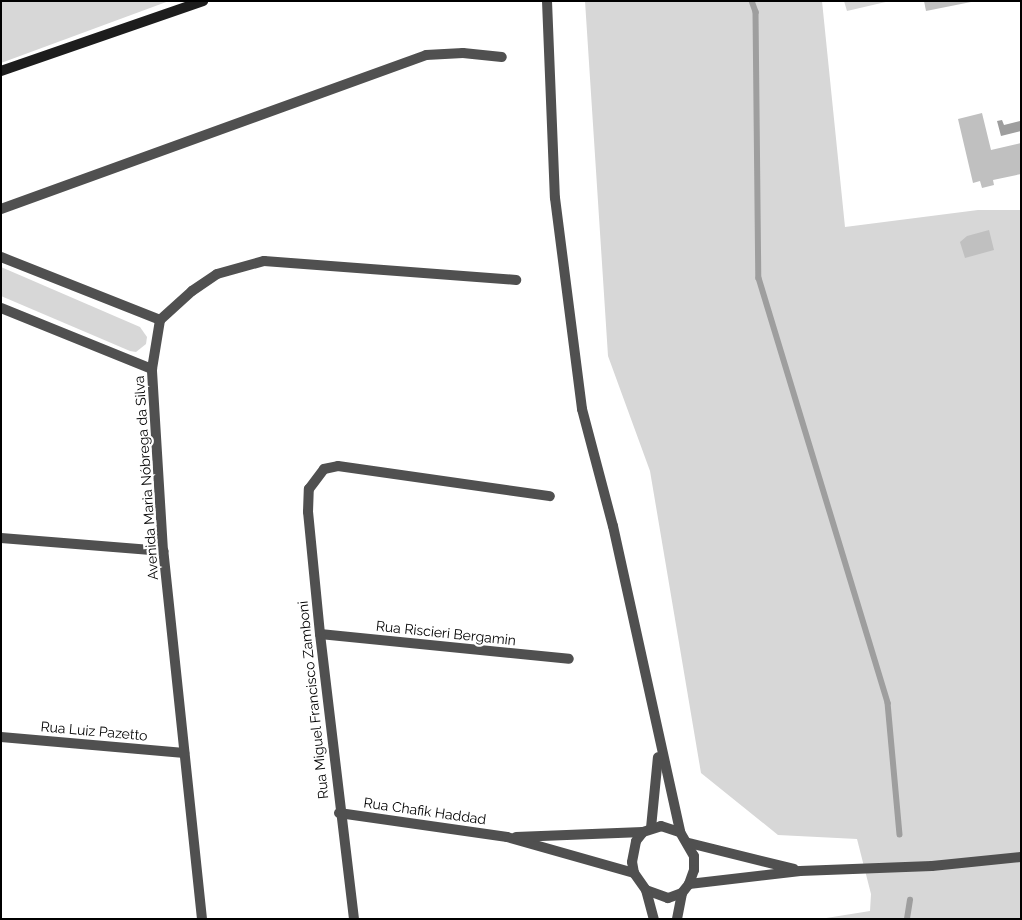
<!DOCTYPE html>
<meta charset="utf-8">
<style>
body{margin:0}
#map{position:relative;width:1022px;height:920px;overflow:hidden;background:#fff;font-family:Raleway,sans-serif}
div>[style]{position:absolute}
.green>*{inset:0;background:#d7d7d7}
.water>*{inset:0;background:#9e9e9e}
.stream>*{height:5.5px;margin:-2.75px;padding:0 2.75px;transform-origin:2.75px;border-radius:2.75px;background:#9e9e9e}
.building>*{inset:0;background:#c0c0c0}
.street>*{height:10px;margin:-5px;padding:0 5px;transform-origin:5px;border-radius:5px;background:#505050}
.secondary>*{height:10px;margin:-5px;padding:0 5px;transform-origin:5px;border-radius:5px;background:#1d1d1d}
span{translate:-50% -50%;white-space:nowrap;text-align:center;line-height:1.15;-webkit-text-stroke:4.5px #fff;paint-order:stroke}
.street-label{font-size:14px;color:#000}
.frame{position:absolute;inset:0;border:2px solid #000;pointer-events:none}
</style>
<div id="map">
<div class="green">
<i style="clip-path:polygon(1px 1px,169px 1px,1px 63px)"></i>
<i style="clip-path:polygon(585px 1px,822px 1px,845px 227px,978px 210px,1021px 210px,1021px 919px,820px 919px,870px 911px,871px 894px,857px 839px,778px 835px,701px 773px,650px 471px,608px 356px)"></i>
<i style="clip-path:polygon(844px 1px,890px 1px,847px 11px)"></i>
<i style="clip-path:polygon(1px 267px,140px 327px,147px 337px,146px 344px,136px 352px,130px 351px,1px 296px)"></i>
</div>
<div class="water">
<i style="clip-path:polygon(1002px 120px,1004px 125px,1020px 121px,1021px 131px,1001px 136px,997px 121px)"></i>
</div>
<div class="stream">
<i style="left:752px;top:1px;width:12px;rotate:70deg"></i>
<i style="left:756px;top:12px;width:266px;rotate:89.4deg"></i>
<i style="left:759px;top:278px;width:444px;rotate:73.1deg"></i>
<i style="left:888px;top:703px;width:132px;rotate:84.8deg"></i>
<i style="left:907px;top:919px;width:19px;rotate:-81deg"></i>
</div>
<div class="building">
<i style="clip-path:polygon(924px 1px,971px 1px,971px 2px,926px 11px)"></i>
<i style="clip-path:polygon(982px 113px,991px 150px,1021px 143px,1021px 174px,993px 180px,994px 185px,982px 188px,980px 181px,973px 183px,958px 119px)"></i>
<i style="clip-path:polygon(989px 230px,994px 250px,965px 258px,960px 242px,967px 236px)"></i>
</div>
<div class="street">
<i style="left:547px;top:1px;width:197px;rotate:87.7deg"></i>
<i style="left:555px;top:198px;width:213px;rotate:82.7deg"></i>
<i style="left:582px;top:409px;width:121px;rotate:75.2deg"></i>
<i style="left:613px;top:526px;width:313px;rotate:77.6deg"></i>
<i style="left:1px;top:209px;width:452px;rotate:-19.9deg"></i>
<i style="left:426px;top:55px;width:37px;rotate:-3deg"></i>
<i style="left:463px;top:53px;width:39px;rotate:6deg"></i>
<i style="left:1px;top:257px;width:171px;rotate:21.6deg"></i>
<i style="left:1px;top:308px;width:163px;rotate:22deg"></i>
<i style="left:1px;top:538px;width:163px;rotate:4.6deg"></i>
<i style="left:320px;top:634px;width:250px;rotate:5.7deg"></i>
<i style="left:1px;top:737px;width:184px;rotate:5deg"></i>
<i style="left:339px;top:813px;width:170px;rotate:8.1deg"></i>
<i style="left:507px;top:837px;width:132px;rotate:15.8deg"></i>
<i style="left:661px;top:826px;width:20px;rotate:18deg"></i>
<i style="left:680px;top:832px;width:28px;rotate:60deg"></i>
<i style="left:694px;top:856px;width:14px;rotate:90deg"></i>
<i style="left:694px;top:870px;width:15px;rotate:110deg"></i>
<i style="left:689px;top:884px;width:11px;rotate:128deg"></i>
<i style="left:682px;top:893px;width:15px;rotate:160deg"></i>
<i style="left:668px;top:898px;width:23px;rotate:-160deg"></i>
<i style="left:646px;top:890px;width:21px;rotate:-125deg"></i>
<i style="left:634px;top:873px;width:11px;rotate:-100deg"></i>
<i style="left:632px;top:862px;width:21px;rotate:-79deg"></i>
<i style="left:636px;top:841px;width:11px;rotate:-52deg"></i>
<i style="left:643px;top:832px;width:19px;rotate:-18deg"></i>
<i style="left:651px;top:828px;width:71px;rotate:-84.4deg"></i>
<i style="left:516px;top:837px;width:127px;rotate:-2.3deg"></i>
<i style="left:689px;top:843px;width:108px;rotate:13.9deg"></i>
<i style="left:689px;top:884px;width:112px;rotate:-6.7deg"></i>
<i style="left:800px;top:871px;width:132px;rotate:-2.2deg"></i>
<i style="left:932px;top:866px;width:89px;rotate:-5.8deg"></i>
<i style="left:646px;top:890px;width:30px;rotate:75deg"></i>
<i style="left:202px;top:919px;width:370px;rotate:-96deg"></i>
<i style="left:163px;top:551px;width:182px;rotate:-93.5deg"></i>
<i style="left:152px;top:369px;width:50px;rotate:-80.7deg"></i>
<i style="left:160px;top:320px;width:43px;rotate:-42.2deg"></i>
<i style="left:192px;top:291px;width:30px;rotate:-34deg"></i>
<i style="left:217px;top:274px;width:49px;rotate:-15.5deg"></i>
<i style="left:264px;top:261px;width:253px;rotate:4.3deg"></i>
<i style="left:354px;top:919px;width:287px;rotate:-96.8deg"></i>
<i style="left:320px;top:634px;width:123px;rotate:-95.6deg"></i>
<i style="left:308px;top:512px;width:23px;rotate:-88deg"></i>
<i style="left:309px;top:489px;width:25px;rotate:-53deg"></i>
<i style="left:324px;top:469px;width:14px;rotate:-12deg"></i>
<i style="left:338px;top:466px;width:214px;rotate:8.1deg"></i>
<i style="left:677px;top:919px;width:26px;rotate:-79deg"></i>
</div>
<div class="secondary">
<i style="left:1px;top:71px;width:214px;rotate:-19.1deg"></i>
</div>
<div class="street-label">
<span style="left:146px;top:478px;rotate:-94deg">Avenida Maria Nóbrega da Silva</span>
<span style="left:446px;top:633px;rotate:6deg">Rua Riscieri Bergamin</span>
<span style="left:313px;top:700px;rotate:-96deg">Rua Miguel Francisco Zamboni</span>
<span style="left:94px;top:731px;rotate:5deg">Rua Luiz Pazetto</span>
<span style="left:425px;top:811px;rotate:8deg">Rua Chafik Haddad</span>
</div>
<div class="frame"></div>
</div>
